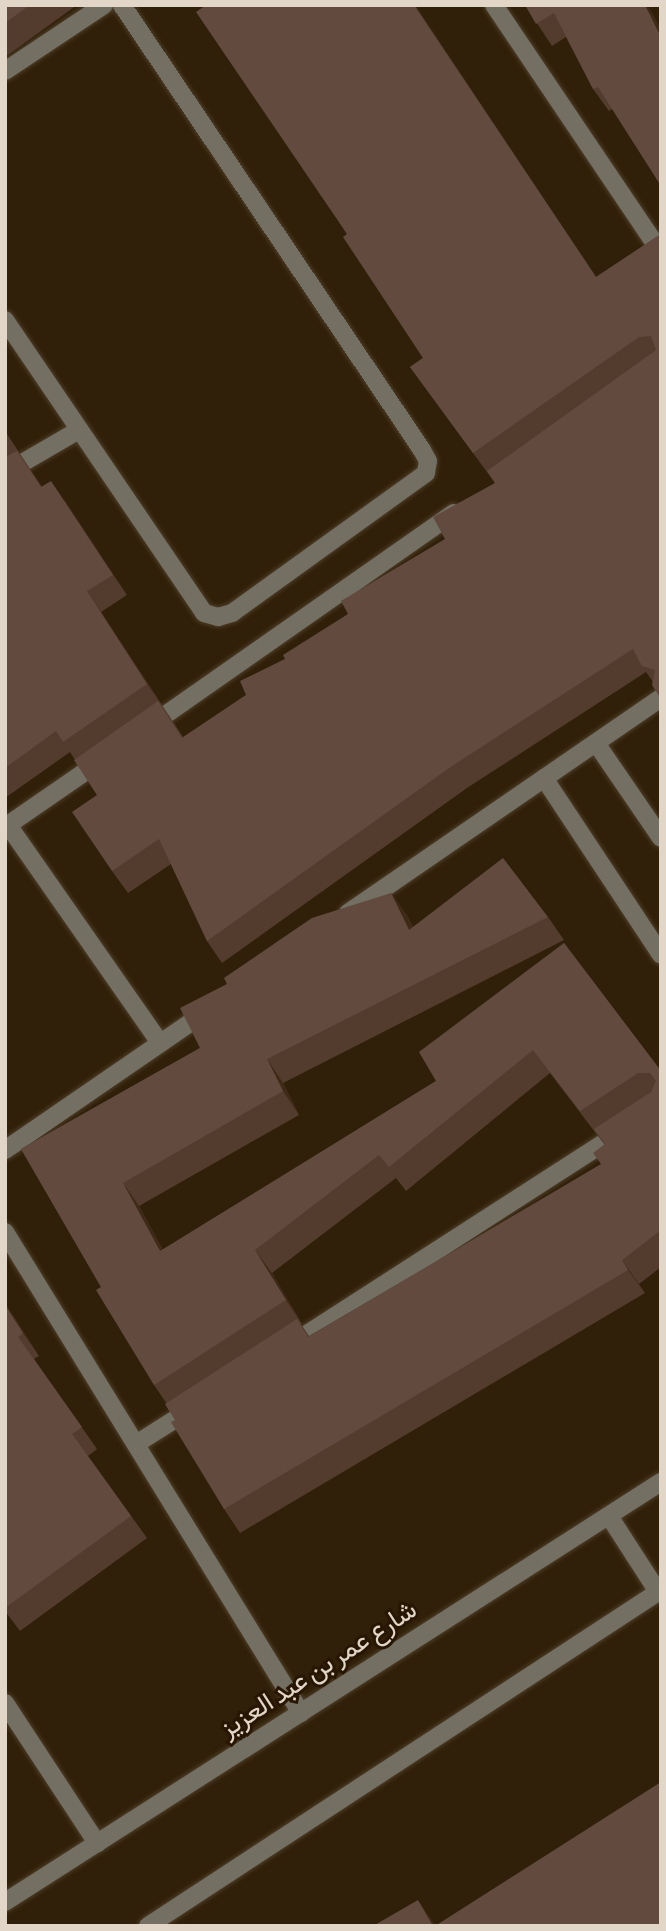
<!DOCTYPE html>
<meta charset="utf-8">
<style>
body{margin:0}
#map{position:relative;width:666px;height:1931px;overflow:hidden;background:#312009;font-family:"Alegreya Sans",Vazirmatn,sans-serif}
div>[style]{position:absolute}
.roads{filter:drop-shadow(0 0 2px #4d3d28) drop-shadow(0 0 2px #4d3d28)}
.minor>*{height:18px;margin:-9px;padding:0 9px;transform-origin:9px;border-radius:9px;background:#736f63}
.wall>*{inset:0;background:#533b2d}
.shaded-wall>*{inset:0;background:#3f2917}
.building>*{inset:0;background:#624b3e}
span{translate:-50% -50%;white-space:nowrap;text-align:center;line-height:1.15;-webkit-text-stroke:6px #271602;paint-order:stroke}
.street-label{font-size:26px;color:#e2d6c9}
.frame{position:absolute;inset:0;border:7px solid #e2d6c9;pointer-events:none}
</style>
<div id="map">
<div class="roads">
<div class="minor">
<i style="left:494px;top:5px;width:299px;rotate:56deg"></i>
<i style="left:5px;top:71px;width:119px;rotate:-33.7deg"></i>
<i style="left:5px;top:320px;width:354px;rotate:55.8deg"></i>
<i style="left:204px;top:613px;width:15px;rotate:16deg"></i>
<i style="left:218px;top:617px;width:15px;rotate:-16deg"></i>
<i style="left:232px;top:613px;width:239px;rotate:-35.8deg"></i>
<i style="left:426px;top:473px;width:12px;rotate:-81deg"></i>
<i style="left:428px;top:461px;width:13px;rotate:-119deg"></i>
<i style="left:422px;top:450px;width:537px;rotate:-123.99deg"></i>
<i style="left:5px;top:473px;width:86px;rotate:-30.2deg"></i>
<i style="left:148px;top:727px;width:373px;rotate:-35deg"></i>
<i style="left:596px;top:743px;width:115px;rotate:55.6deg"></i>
<i style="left:544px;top:778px;width:212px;rotate:56.5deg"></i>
<i style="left:8px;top:825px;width:266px;rotate:55.1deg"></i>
<i style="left:5px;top:827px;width:118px;rotate:-34.6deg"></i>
<i style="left:348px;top:913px;width:380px;rotate:-34.5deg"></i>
<i style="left:5px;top:1150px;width:245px;rotate:-34.5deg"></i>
<i style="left:5px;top:1232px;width:565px;rotate:58.39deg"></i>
<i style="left:287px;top:1347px;width:445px;rotate:-32.8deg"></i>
<i style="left:136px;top:1444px;width:67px;rotate:-32.3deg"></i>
<i style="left:609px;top:1516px;width:90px;rotate:57.2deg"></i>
<i style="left:5px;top:1703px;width:168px;rotate:56.7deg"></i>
<i style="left:5px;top:1902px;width:779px;rotate:-32.63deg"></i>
<i style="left:148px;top:1926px;width:613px;rotate:-33.22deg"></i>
</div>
</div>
<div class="wall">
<i style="clip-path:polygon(5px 5px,77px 5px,5px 57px)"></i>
<i style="clip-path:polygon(206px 5px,415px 5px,596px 277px,661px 234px,661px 699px,653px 682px,646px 672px,467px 788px,222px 963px,207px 941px,171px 864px,128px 893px,112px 871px,97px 795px,70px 752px,5px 798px,5px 431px,42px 487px,65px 501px,127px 595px,101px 612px,183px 737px,246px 695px,285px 659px,348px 614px,445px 539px,495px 483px,410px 367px,423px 358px)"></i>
<i style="clip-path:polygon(525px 5px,653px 14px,612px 109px,609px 111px,593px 89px,566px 37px,552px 46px)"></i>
<i style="clip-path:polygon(evenodd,391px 893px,408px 917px,413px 927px,548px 917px,564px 940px,283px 1083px,299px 1115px,139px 1206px,163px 1250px,436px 1081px,564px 943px,661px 1071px,661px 1267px,639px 1284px,645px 1293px,240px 1533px,224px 1509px,167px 1404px,154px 1385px,101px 1287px,21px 1149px,200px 1048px,227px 984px,391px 893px,550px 1073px,604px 1144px,601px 1165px,309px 1336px,301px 1324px,302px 1324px,272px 1273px,396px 1178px,406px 1191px,550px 1073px)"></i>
<i style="clip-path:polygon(5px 1303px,39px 1356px,34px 1359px,97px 1449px,88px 1456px,147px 1538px,20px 1631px,5px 1611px)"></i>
</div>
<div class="shaded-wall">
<i style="clip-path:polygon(414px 5px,415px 5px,611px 299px,596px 277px)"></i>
<i style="clip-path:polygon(645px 5px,647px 5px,653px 14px,661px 29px,661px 37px)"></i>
<i style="clip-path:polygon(51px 481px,65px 501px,127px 595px,113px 575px)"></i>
<i style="clip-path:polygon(87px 591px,101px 612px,161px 704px,147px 684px)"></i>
<i style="clip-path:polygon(391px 893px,408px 917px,425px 953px,409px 930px)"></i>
<i style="clip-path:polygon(267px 1059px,283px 1083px,299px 1115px,283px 1091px)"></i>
<i style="clip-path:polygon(123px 1183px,139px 1206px,176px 1275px,160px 1251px)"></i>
<i style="clip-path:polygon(255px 1250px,272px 1273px,302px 1324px,286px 1300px)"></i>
<i style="clip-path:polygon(622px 1260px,639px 1284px,645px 1293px,628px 1270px)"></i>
<i style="clip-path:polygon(5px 1303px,39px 1356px,23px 1333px,5px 1305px)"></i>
<i style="clip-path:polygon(418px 1900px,436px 1926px,433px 1926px)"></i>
</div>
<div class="building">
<i style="clip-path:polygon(5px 5px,30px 5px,5px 23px)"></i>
<i style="clip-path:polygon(206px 5px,414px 5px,596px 277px,661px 234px,661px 699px,652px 685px,655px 670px,642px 666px,633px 649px,452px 766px,207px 941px,159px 839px,112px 871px,72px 812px,97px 795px,74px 760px,158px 701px,182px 738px,246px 695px,240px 681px,285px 659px,283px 655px,348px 614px,341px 601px,445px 539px,433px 517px,495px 483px,487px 471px,656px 350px,651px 336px,639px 337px,473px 453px,410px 367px,423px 358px,343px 237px,347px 234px,196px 12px)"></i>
<i style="clip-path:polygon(525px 5px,645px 5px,661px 37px,661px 186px,598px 87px,593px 89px,554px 13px,536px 24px)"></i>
<i style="clip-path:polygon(17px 451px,41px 487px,51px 481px,113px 575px,87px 591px,147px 684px,63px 742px,56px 731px,5px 768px,5px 457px)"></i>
<i style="clip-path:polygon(503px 858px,548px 917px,267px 1059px,283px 1091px,123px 1183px,160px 1251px,436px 1081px,419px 1052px,564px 943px,661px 1071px,661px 1230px,622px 1260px,628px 1270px,224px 1509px,171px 1422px,175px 1420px,165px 1404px,297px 1319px,308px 1337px,601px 1164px,593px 1153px,605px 1144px,594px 1129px,651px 1092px,656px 1081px,650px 1073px,638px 1073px,580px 1111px,533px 1050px,389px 1167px,379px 1155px,255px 1250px,286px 1300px,154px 1385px,96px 1290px,101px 1287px,21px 1149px,200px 1048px,180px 1008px,227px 984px,224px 978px,312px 918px,391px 893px,409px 930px)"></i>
<i style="clip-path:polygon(5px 1305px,23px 1333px,18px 1337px,82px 1427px,72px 1434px,131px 1516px,5px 1608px)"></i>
<i style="clip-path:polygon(661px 1782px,661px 1926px,435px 1926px)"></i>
<i style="clip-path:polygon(418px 1900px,433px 1926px,373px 1926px)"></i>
</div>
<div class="street-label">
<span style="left:319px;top:1670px;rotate:-33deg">شارع عمر بن عبد العزيز</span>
</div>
<div class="frame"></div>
</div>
